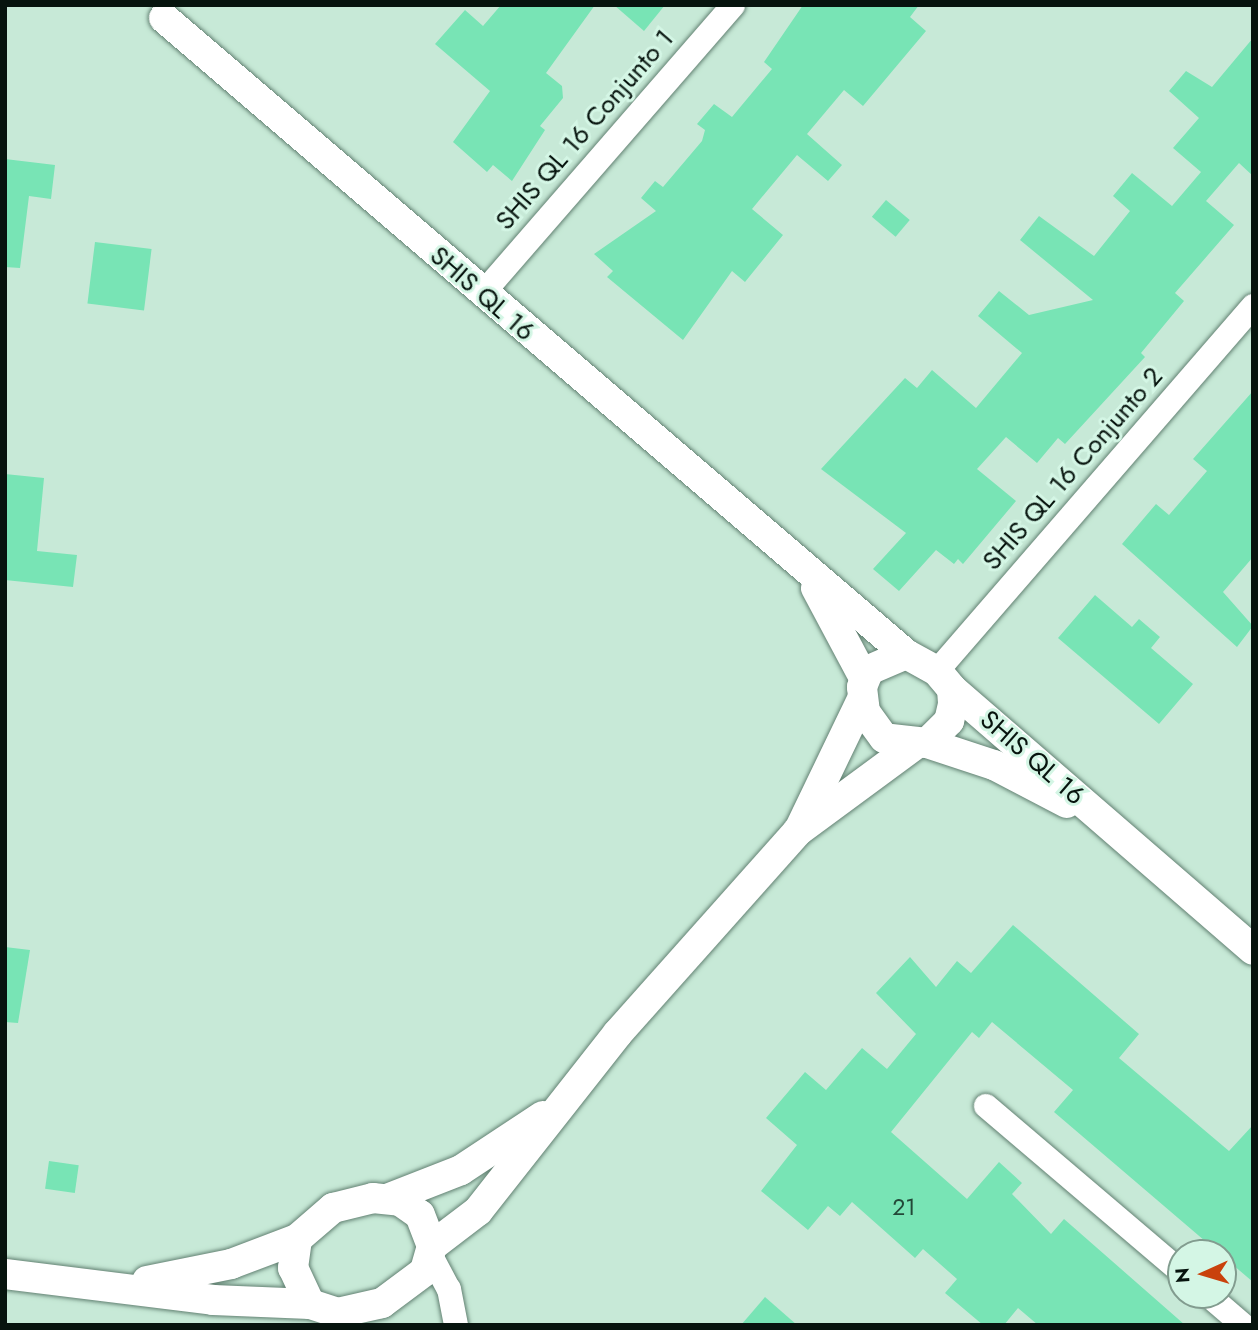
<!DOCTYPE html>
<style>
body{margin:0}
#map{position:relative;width:1258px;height:1330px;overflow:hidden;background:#c7e9d7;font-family:Jost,sans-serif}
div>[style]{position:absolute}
.building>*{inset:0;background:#78e4b5;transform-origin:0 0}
.roads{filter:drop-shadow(0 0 2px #628172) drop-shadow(0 0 2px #628172)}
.minor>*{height:24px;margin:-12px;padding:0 12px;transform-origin:12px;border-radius:12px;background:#fff}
.tertiary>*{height:30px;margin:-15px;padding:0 15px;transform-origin:15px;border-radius:15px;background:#fff}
span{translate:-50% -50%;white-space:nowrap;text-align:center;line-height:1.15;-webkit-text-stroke:6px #d4f6e5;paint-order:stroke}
.number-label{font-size:23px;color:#234838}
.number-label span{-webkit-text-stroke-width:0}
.street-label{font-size:26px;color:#07140e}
.frame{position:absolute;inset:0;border:7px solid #07140e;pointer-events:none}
.north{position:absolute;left:1167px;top:1239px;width:70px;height:70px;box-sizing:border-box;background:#d4f6e5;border:2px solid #829c8f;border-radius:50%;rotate:266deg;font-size:19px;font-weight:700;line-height:28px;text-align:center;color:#07140e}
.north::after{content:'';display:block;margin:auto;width:24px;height:32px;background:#c9420c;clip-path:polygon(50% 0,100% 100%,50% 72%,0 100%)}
</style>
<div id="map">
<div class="building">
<i style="clip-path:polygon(501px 5px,595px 5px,546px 73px,562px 86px,563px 98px,540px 126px,545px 130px,512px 181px,493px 165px,487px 172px,453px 142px,490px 91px,435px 44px,465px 10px,483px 26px)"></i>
<i style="clip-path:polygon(614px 5px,665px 5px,644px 31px)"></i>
<i style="clip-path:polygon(803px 5px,919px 5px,910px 17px,926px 31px,863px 106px,844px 90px,807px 134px,842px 165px,828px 181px,797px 155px,752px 209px,783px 235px,745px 282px,732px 271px,683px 340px,607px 277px,613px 271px,594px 254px,656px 211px,641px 198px,655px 181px,663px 187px,702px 141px,705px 130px,697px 124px,714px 104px,732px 117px,772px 69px,764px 62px)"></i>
<i style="clip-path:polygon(1253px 38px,1253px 176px,1239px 163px,1206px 201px,1234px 225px,1175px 293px,1184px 301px,1141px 353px,1145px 357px,1065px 444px,1058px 438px,1037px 463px,1006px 437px,977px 469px,1016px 501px,963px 564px,958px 559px,954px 564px,936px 550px,899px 591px,873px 569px,906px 533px,821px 469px,905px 378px,917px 388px,932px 370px,976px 408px,1022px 353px,978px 316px,999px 291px,1029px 315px,1093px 300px,1020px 240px,1039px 216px,1094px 256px,1130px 211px,1113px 196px,1132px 173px,1172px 206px,1201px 172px,1173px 148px,1199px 118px,1169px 91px,1186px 71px,1212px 87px)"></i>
<i style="clip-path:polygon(5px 159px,55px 165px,51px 199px,29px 196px,20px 268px,5px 267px)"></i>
<i style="left:886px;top:200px;width:31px;height:22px;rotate:40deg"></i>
<i style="left:95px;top:242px;width:57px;height:62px;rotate:7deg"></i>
<i style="clip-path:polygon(1253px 391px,1253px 557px,1223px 592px,1253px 626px,1237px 647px,1122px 544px,1156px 504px,1169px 515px,1207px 471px,1193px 459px)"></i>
<i style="clip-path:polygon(5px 474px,44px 478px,37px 551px,77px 555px,73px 587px,5px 580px)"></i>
<i style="clip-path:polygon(1095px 595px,1132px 627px,1139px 619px,1160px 637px,1151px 648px,1193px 684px,1159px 724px,1058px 638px)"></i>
<i style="clip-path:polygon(1013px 925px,1139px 1034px,1119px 1058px,1229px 1151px,1253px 1125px,1253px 1282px,1054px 1112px,1073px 1090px,992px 1022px,979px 1038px,972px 1032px,891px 1132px,967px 1199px,999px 1162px,1022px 1183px,1012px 1194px,1051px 1234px,1064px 1219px,1185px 1325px,1038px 1325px,1018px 1308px,1004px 1325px,983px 1325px,945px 1293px,957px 1279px,923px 1249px,915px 1258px,852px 1202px,840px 1216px,828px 1206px,808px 1230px,761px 1191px,797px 1145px,766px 1118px,805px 1072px,826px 1090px,862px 1048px,887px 1069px,916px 1034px,876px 993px,910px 957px,936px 987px,957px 961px,971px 973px)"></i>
<i style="clip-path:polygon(5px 947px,30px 950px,18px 1023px,5px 1022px)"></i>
<i style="left:49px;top:1161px;width:30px;height:28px;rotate:8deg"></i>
<i style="clip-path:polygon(765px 1297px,797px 1325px,741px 1325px)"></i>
</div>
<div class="roads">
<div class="minor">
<i style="left:483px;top:293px;width:381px;rotate:-49deg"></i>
<i style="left:937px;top:671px;width:483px;rotate:-49.1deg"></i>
<i style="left:986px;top:1106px;width:256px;rotate:40.4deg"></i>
<i style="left:430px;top:1254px;width:40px;rotate:62deg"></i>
<i style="left:449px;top:1289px;width:37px;rotate:79deg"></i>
<i style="left:1208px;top:1295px;width:46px;rotate:40.6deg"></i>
</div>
<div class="tertiary">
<i style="left:164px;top:18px;width:977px;rotate:40.6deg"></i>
<i style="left:906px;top:654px;width:35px;rotate:29deg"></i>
<i style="left:937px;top:671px;width:23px;rotate:50deg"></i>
<i style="left:952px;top:689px;width:15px;rotate:86deg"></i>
<i style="left:953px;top:704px;width:17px;rotate:103deg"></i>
<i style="left:949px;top:721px;width:31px;rotate:135deg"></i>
<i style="left:927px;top:743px;width:43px;rotate:-173.4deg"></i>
<i style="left:884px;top:738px;width:32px;rotate:-126deg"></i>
<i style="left:865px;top:712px;width:25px;rotate:-97deg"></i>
<i style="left:862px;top:687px;width:18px;rotate:-68deg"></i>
<i style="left:869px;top:670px;width:40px;rotate:-23.4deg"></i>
<i style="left:816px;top:588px;width:102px;rotate:61.9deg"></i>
<i style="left:952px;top:689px;width:398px;rotate:40.9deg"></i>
<i style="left:927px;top:743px;width:71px;rotate:18.2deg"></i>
<i style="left:994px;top:765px;width:82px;rotate:27.5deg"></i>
<i style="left:800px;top:828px;width:143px;rotate:-64.3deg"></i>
<i style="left:373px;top:1198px;width:27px;rotate:6deg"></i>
<i style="left:400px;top:1201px;width:24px;rotate:35deg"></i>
<i style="left:420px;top:1215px;width:33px;rotate:69deg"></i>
<i style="left:432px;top:1246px;width:26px;rotate:106deg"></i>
<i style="left:425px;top:1271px;width:54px;rotate:143.3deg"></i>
<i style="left:382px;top:1303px;width:45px;rotate:167.2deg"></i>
<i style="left:338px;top:1313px;width:29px;rotate:-162deg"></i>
<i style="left:310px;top:1304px;width:40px;rotate:-115deg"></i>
<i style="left:293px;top:1268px;width:29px;rotate:-82deg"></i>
<i style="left:297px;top:1239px;width:48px;rotate:-40.7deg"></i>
<i style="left:333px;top:1208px;width:41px;rotate:-14deg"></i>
<i style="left:387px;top:1199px;width:79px;rotate:-21.4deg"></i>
<i style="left:461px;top:1170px;width:98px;rotate:-33.4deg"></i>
<i style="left:432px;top:1246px;width:58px;rotate:-37.3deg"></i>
<i style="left:478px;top:1211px;width:226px;rotate:-51.8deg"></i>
<i style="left:618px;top:1033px;width:271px;rotate:-48.3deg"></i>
<i style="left:798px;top:831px;width:147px;rotate:-36.4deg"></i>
<i style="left:5px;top:1274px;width:210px;rotate:7.1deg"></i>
<i style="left:213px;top:1300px;width:97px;rotate:2.4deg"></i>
<i style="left:147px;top:1281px;width:86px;rotate:-11.4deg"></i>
<i style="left:231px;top:1264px;width:71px;rotate:-20.7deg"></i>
</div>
</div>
<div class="number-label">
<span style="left:904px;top:1207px">21</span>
</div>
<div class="street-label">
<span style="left:585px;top:130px;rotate:-49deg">SHIS QL 16 Conjunto 1</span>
<span style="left:482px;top:294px;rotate:41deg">SHIS QL 16</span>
<span style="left:1073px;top:469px;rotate:-49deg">SHIS QL 16 Conjunto 2</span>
<span style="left:1032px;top:758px;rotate:41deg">SHIS QL 16</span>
</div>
<div class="frame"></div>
<div class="north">N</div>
</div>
